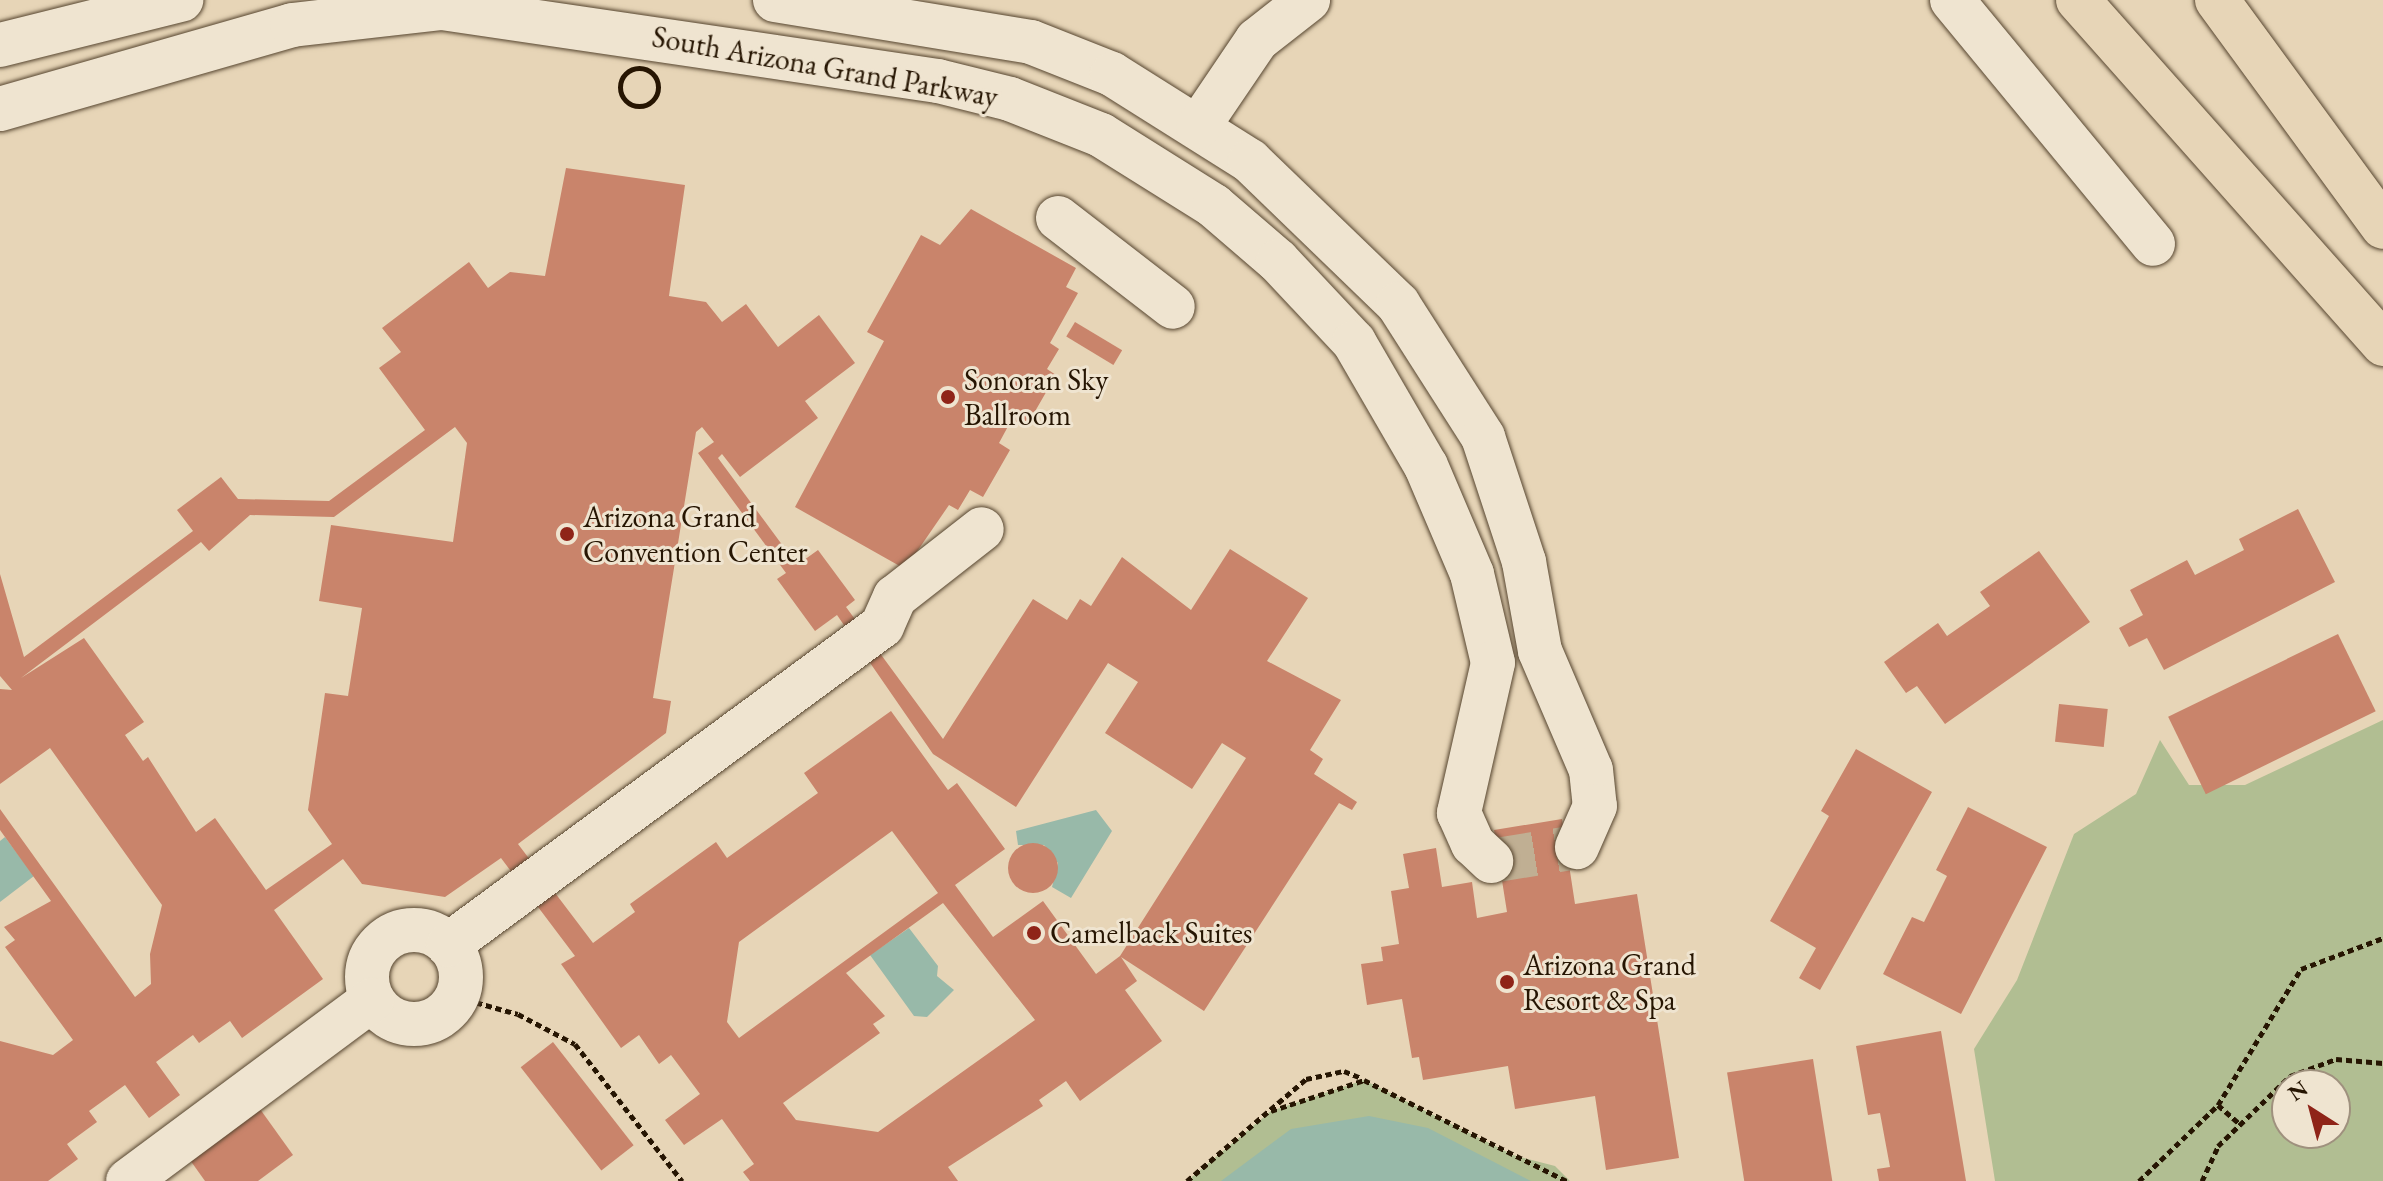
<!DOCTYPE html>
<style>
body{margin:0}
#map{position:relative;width:2383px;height:1181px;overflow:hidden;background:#e7d5b7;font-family:"EB Garamond",serif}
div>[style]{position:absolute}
.green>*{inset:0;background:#b1be92}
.water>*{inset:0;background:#98b9a9}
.building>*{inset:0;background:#c9846b;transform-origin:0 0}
.round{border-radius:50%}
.minor-tunnel>*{height:44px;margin-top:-22px;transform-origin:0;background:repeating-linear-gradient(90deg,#c0af93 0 44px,transparent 0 66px)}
.path>*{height:5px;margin-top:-2.5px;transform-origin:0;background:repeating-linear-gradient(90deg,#261502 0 6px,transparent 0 10px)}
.path>.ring{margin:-2.5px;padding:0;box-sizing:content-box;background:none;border:5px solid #261502;border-radius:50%}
.roads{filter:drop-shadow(0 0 2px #56452f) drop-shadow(0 0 2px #56452f)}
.minor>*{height:44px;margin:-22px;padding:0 22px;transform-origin:22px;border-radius:22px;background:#efe4d0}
.minor>.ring{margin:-22px;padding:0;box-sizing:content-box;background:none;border:44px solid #efe4d0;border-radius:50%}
.highway>*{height:44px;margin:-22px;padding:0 22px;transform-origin:22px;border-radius:22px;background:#e7d5b7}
.dots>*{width:22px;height:22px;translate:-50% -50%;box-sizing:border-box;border:4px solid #efe4d0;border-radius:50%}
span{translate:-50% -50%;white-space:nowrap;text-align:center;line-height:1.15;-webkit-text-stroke:6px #efe4d0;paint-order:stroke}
.street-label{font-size:30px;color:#261502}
.poi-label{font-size:30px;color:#261502}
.left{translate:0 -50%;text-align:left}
.north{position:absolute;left:2271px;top:1069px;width:80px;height:80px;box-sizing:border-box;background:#efe4d0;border:2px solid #9f917e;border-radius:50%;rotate:324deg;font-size:22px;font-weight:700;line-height:32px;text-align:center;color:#261502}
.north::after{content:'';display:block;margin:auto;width:28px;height:36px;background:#8f2418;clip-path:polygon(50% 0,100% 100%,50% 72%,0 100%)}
</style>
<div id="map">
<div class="green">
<i style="clip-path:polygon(evenodd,2383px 720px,2383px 1181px,1995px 1181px,1974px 1049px,2017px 980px,2074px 834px,2136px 794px,2160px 740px,2189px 785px,2245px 785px,2383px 720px,2287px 1085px,2335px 1085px,2335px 1133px,2287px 1133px,2287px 1085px)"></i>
<i style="clip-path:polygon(1364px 1080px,1513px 1155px,1555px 1166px,1570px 1181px,1187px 1181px,1271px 1111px)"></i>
</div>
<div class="water">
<i style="clip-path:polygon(1096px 810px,1112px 831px,1071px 898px,1052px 887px,1058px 863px,1044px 845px,1018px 845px,1016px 831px)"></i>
<i style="clip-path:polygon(5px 837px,34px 876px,0 902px,0 841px)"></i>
<i style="clip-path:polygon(909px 928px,938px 966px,937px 976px,954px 990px,927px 1017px,914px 1016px,870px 955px)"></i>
<i style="clip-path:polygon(1369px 1116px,1428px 1128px,1531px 1181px,1221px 1181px,1291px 1129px)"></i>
</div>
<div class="building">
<i style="clip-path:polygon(evenodd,566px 168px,685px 185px,669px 296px,706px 302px,722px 322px,746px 304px,778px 347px,819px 315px,855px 363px,805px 401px,818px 418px,740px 477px,722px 454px,718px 458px,797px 565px,818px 550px,855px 600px,846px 607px,943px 739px,1033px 599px,1067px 620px,1080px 599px,1091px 606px,1122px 557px,1191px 610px,1230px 549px,1308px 598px,1267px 661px,1341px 700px,1310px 750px,1323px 759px,1314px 774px,1357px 802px,1352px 810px,1339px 803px,1204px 1011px,1121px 957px,1137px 981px,1125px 990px,1162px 1041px,1080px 1101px,1066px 1081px,1039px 1100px,1043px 1106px,948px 1167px,958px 1181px,750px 1181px,743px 1172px,754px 1164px,722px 1119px,684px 1145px,665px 1120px,700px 1094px,671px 1055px,659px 1064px,639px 1035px,621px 1048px,561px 964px,575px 956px,501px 858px,445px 897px,362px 884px,343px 859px,274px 910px,323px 979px,242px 1038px,230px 1021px,199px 1043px,193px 1035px,156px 1062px,180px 1095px,149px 1118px,125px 1085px,89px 1111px,97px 1122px,67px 1144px,78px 1159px,48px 1181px,0 1181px,0 1041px,53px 1055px,73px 1040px,5px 947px,15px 940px,4px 927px,51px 901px,0 830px,0 809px,135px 997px,151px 984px,150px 954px,162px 905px,50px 748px,0 784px,0 689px,12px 690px,0 676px,0 574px,24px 657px,193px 531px,177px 510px,221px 477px,238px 499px,329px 501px,425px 430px,379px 368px,401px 352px,382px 328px,469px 262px,488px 288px,510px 272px,545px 276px,566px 168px,455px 427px,467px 443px,453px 542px,331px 525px,319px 601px,362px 608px,348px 696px,325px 693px,308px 810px,332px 844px,266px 890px,215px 818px,196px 832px,148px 757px,143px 761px,125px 735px,144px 722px,84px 638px,21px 678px,201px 542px,209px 551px,250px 515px,334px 517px,455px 427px,566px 168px,702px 427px,714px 442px,698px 453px,786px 573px,777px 579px,815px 631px,837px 615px,933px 754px,1016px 807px,1108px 663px,1138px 682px,1105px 733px,1192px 789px,1222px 743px,1246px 758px,1120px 956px,1096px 974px,1043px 901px,993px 937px,955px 885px,1005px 849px,957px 783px,948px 790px,891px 711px,804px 773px,818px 793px,727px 858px,716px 842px,630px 904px,635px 912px,593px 943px,518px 844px,666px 733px,671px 701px,653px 698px,696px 432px,702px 427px,566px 168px,892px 831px,938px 893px,739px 1038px,727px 1022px,739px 942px,892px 831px,566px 168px,943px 903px,1035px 1020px,878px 1132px,796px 1120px,783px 1103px,880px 1033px,873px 1024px,885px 1016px,846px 973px,943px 903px)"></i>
<i style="clip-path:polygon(971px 209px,1076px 268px,1066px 287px,1078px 293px,1050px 343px,1059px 349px,1047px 369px,1056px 375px,1026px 427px,1012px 419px,999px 443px,1010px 450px,983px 497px,970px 490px,958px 510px,949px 505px,905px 569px,795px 507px,884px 341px,867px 332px,921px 235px,940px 245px)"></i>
<i style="left:1075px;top:322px;width:55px;height:17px;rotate:31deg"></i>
<i style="clip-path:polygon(2298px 509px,2335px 582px,2164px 670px,2147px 638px,2129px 647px,2119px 628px,2143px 615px,2130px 590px,2187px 560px,2195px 575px,2244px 550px,2239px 539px)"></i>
<i style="clip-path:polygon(2039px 551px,2090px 622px,1945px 724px,1917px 686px,1906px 693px,1884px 662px,1938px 623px,1947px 636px,1990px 606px,1980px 592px)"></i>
<i style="left:2338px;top:634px;width:86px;height:189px;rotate:64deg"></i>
<i style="left:2059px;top:704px;width:49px;height:38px;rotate:6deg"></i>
<i style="clip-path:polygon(1856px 749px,1932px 792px,1820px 990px,1799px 978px,1816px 948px,1770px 921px,1829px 816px,1821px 811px)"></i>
<i style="clip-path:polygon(1968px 807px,2047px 847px,1961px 1014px,1883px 974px,1912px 917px,1924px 922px,1947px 876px,1936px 870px)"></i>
<i style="clip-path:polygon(1562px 819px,1575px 904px,1637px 894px,1679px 1158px,1606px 1170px,1595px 1096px,1515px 1109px,1508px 1066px,1423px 1080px,1419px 1057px,1412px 1058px,1402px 999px,1367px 1005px,1361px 964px,1383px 961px,1381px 947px,1399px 944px,1391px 891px,1409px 888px,1403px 854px,1436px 848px,1442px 887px,1472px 882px,1477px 918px,1507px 912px,1494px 830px)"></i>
<i class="round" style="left:1008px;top:843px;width:50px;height:50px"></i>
<i style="clip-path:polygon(1941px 1031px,1966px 1181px,1879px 1181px,1877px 1169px,1890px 1167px,1880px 1113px,1868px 1115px,1856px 1046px)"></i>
<i style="left:553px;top:1042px;width:131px;height:41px;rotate:52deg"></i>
<i style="left:1813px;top:1059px;width:124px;height:87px;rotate:81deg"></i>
<i style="clip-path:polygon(260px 1109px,293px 1155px,258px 1181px,205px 1181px,190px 1160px)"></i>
</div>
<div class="minor-tunnel">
<i style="left:1491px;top:861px;width:87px;rotate:-9.2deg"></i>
</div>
<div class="path">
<i class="ring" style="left:620px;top:68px;width:33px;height:33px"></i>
<i style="left:457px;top:997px;width:63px;rotate:15.6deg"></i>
<i style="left:518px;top:1014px;width:64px;rotate:27.8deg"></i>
<i style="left:575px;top:1044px;width:174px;rotate:52deg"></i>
<i style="left:2218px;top:1105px;width:28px;rotate:41deg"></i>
<i style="left:1271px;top:1111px;width:98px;rotate:-18.4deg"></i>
<i style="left:1364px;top:1080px;width:227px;rotate:26.5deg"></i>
<i style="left:1187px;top:1181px;width:157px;rotate:-40.6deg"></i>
<i style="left:1306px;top:1079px;width:39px;rotate:-12deg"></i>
<i style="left:1344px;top:1071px;width:18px;rotate:22deg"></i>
<i style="left:2139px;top:1181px;width:110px;rotate:-43.9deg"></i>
<i style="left:2218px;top:1105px;width:159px;rotate:-58.6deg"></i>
<i style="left:2301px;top:969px;width:88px;rotate:-20.7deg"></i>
<i style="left:2202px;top:1181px;width:38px;rotate:-65deg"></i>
<i style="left:2218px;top:1146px;width:100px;rotate:-44.2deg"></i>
<i style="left:2290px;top:1076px;width:49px;rotate:-20.3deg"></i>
<i style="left:2336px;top:1059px;width:47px;rotate:4.9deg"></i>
</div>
<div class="roads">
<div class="minor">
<i style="left:775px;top:0;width:259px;rotate:9.3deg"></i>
<i style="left:1031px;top:42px;width:87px;rotate:21.6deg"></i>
<i style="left:1112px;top:74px;width:163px;rotate:32.2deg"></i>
<i style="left:1250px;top:161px;width:206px;rotate:44deg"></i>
<i style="left:1398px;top:304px;width:158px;rotate:57.4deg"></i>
<i style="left:1483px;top:437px;width:132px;rotate:71.8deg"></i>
<i style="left:1524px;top:562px;width:90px;rotate:79.8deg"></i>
<i style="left:1540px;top:651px;width:129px;rotate:66.8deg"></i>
<i style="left:1591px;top:770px;width:36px;rotate:84deg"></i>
<i style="left:1595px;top:806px;width:45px;rotate:113.7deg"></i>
<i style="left:1952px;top:0;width:316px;rotate:50.5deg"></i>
<i style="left:0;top:45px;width:187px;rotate:-14deg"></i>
<i style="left:0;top:109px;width:304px;rotate:-16deg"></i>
<i style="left:292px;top:25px;width:151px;rotate:-6.5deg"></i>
<i style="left:442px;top:8px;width:501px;rotate:8.37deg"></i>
<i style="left:938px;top:81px;width:74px;rotate:14deg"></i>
<i style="left:1010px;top:99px;width:98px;rotate:21.6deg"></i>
<i style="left:1101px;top:135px;width:133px;rotate:32.1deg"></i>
<i style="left:1214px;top:206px;width:84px;rotate:40.7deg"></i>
<i style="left:1278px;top:261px;width:111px;rotate:46.8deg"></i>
<i style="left:1354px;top:342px;width:143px;rotate:59.9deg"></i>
<i style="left:1426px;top:466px;width:117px;rotate:66.9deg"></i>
<i style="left:1472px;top:574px;width:91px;rotate:76.7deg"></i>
<i style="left:1493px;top:663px;width:154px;rotate:102.8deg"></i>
<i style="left:1459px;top:813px;width:34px;rotate:66deg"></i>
<i style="left:1473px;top:844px;width:25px;rotate:43deg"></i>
<i style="left:1198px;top:127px;width:105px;rotate:-55.9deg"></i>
<i style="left:1257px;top:40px;width:65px;rotate:-38.1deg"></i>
<i style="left:1058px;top:218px;width:145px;rotate:37.7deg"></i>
<i class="ring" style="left:367px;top:930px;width:50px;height:50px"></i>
<i style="left:448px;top:945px;width:539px;rotate:-36.32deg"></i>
<i style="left:882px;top:626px;width:32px;rotate:-66deg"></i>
<i style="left:895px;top:597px;width:110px;rotate:-38deg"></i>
<i style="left:128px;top:1181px;width:304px;rotate:-36.6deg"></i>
</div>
<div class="highway">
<i style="left:2078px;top:0;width:460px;rotate:48.4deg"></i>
<i style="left:2217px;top:0;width:281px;rotate:53.8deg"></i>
</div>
</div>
<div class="dots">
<i style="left:948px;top:397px;background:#8f2418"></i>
<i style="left:567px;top:534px;background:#8f2418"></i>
<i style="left:1034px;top:933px;background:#8f2418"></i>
<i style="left:1507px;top:982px;background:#8f2418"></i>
</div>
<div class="street-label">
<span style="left:825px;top:67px;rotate:10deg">South Arizona Grand Parkway</span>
</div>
<div class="poi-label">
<span class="left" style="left:964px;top:397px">Sonoran Sky<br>Ballroom</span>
<span class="left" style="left:583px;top:534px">Arizona Grand<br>Convention Center</span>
<span class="left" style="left:1050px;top:933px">Camelback Suites</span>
<span class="left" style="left:1523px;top:982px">Arizona Grand<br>Resort &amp; Spa</span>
</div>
<div class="north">N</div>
</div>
